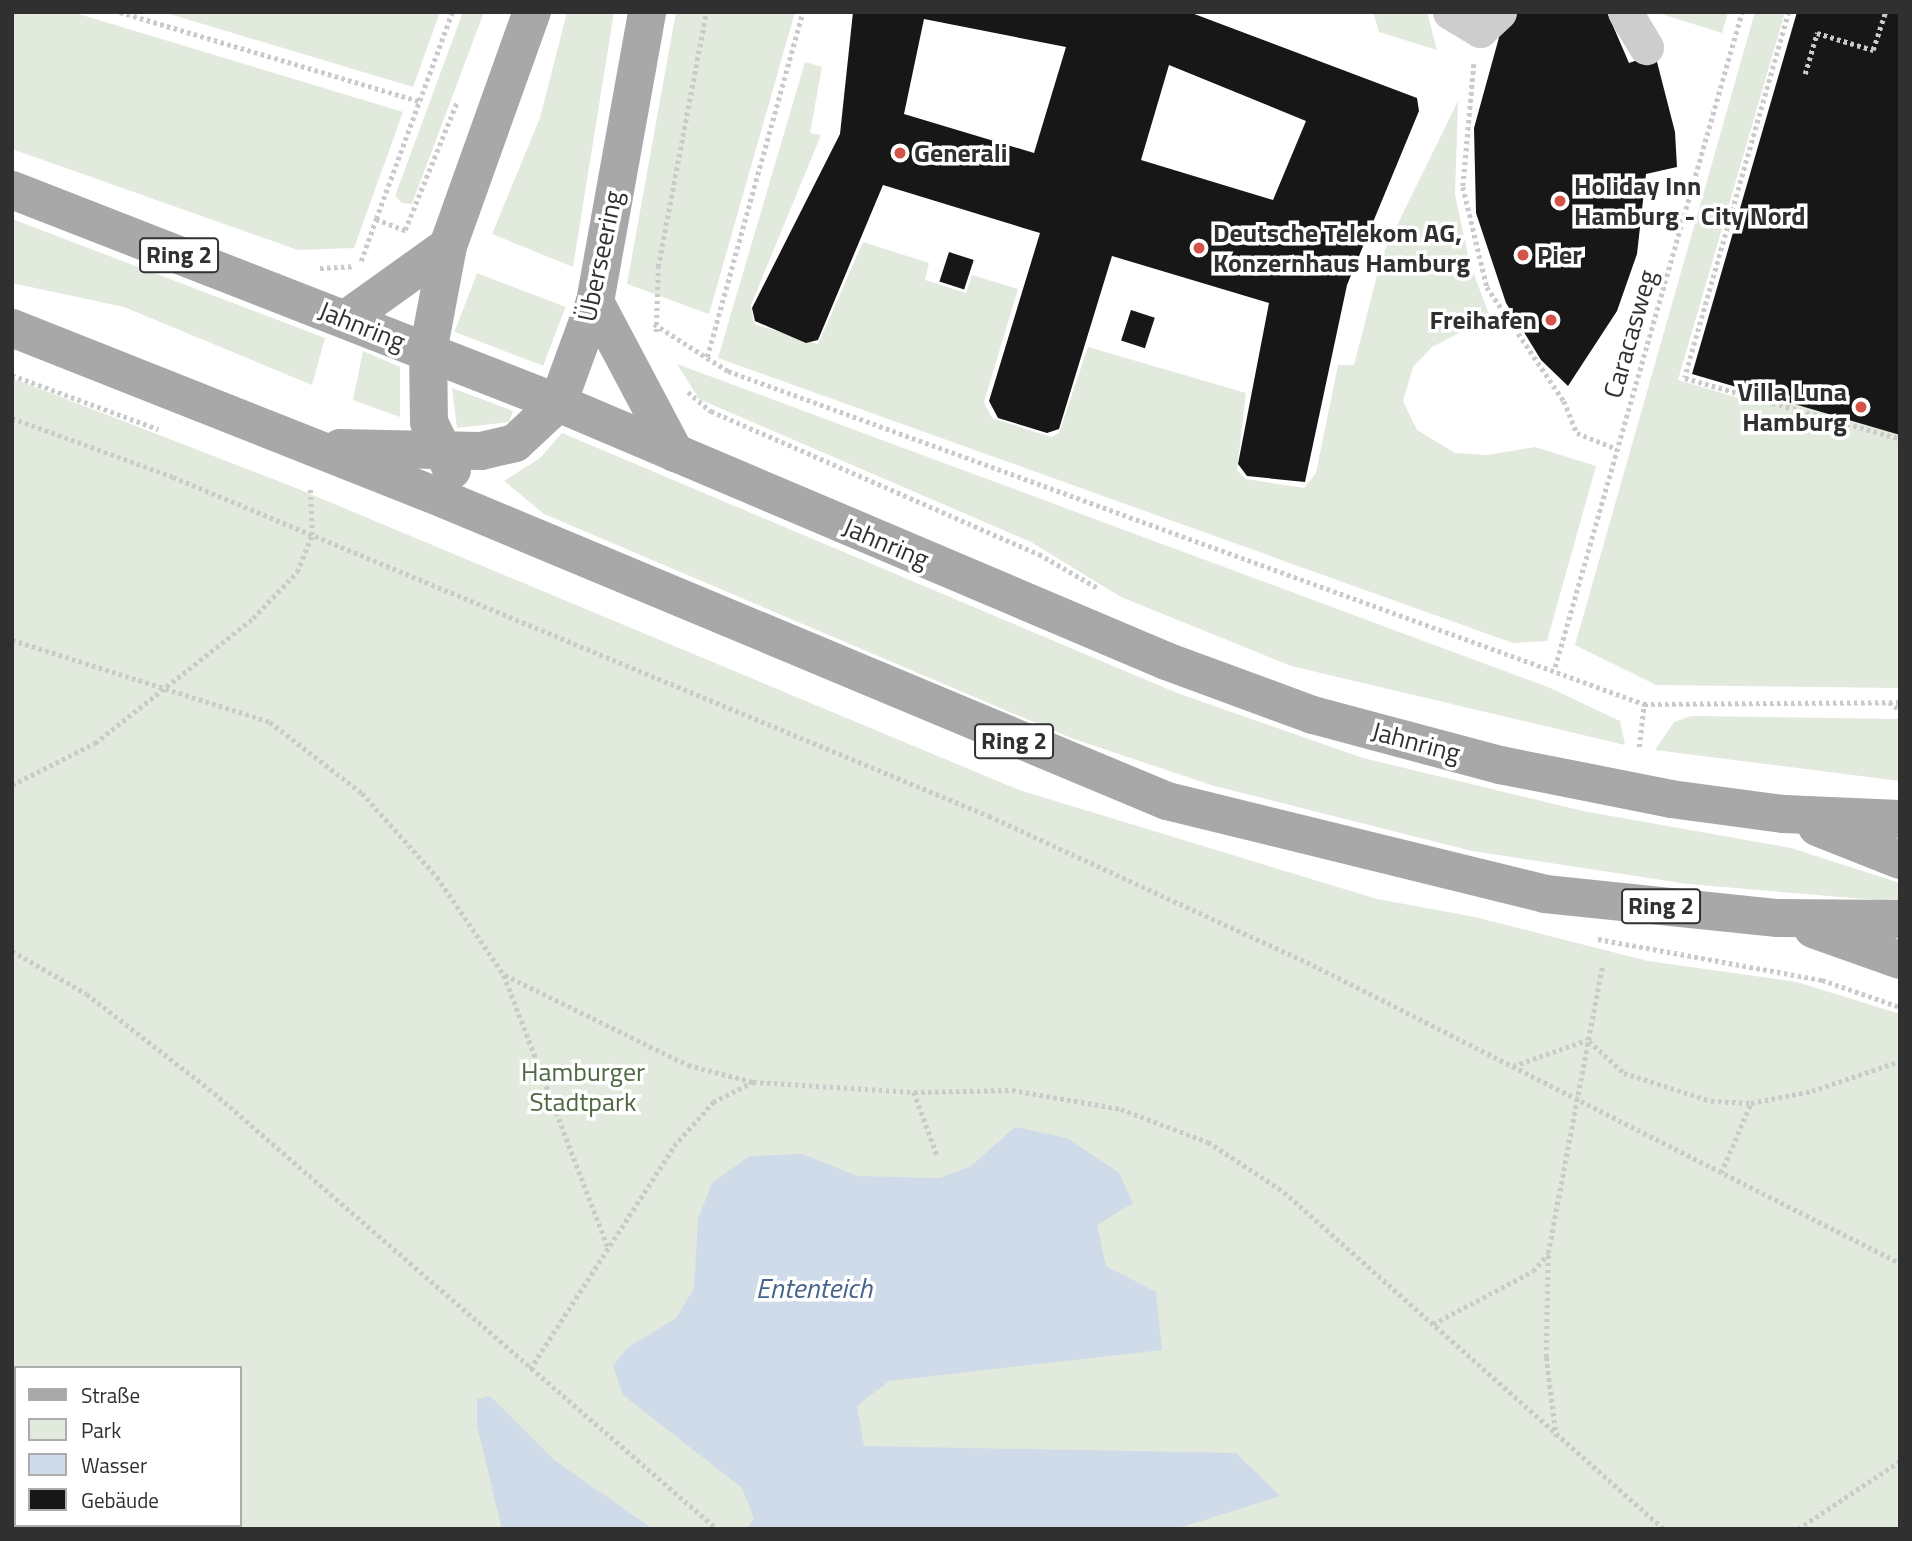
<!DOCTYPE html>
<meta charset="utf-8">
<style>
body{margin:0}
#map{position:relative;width:1912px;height:1541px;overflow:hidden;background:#fff;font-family:"Titillium Web",sans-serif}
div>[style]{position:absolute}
.green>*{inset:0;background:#e2e9dd;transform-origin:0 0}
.water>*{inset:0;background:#cfdbe9}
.building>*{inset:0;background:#171717;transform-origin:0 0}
.path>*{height:4.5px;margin-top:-2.25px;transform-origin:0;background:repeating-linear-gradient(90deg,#cacaca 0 3.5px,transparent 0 7px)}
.minor>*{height:35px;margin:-17.5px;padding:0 17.5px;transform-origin:17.5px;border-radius:17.5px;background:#cdcdcd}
.major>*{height:38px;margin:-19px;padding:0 19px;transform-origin:19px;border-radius:19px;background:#a8a8a8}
.dots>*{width:19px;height:19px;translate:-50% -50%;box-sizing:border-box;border:4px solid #fff;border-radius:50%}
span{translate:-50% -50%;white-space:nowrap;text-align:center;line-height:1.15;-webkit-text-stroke:7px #fff;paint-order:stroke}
.shield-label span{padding:2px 5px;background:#fff;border:2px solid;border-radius:5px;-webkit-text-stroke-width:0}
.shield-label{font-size:24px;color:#303030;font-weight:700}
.poi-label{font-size:26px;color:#303030;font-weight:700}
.left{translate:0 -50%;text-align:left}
.right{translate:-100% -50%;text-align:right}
.street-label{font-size:26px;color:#303030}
.park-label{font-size:26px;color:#4e6842}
.water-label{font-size:28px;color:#46658b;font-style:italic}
.frame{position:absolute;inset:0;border:14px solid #303030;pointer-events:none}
.legend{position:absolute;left:14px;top:1366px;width:228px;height:161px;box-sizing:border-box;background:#fff;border:2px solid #acacac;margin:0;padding:9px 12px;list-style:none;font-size:21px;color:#303030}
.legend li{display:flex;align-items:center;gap:14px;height:35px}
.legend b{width:35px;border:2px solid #acacac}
</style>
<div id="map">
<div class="green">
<i style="clip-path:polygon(12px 12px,72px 12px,403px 112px,354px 248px,298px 250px,12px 149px)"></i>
<i style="clip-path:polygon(163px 12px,440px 12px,413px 87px)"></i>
<i style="clip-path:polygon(463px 12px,484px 12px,412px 204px,402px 203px,395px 196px)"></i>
<i style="clip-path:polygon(567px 12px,614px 12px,573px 267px,492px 234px,540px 118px)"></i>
<i style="clip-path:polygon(676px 12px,795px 12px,709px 314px,627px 284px)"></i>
<i style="clip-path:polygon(1373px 12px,1427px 12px,1437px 50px,1379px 32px)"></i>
<i style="clip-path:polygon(1655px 12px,1728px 12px,1722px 33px)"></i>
<i style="clip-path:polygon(1755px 12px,1785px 12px,1678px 380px,1756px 403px,1759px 393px,1900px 435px,1900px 688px,1656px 685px,1575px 645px)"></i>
<i style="clip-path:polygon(805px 62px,822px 67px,810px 133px,821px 135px,751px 305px,754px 324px,818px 344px,863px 242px,929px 263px,925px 280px,966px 293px,972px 275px,1018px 289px,984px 402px,992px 418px,1051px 437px,1059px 433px,1088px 347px,1246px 393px,1237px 470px,1246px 479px,1304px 488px,1316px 473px,1338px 365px,1354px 365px,1382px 256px,1458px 101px,1455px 195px,1470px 264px,1490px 317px,1432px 347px,1413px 367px,1403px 401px,1417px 430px,1455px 453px,1487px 455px,1535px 447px,1596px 466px,1547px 641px,1513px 643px,718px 358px)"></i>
<i style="clip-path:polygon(12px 219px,325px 338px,312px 385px,124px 307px,12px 283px)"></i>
<i style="left:477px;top:273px;width:95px;height:63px;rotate:21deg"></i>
<i style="clip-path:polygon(363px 351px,400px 367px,400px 417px,353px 400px)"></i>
<i style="clip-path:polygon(677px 364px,1550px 688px,1620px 721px,1625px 745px,1291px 666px,1121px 597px,1031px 542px,699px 399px)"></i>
<i style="clip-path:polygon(evenodd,12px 378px,296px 488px,1019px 790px,1377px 899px,1475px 917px,1648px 961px,1797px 982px,1900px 1014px,1900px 1529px,12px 1529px,12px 378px,16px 1368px,240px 1368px,240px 1525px,16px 1525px,16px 1368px)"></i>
<i style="clip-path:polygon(452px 388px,513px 411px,509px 422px,457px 428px)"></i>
<i style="clip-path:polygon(562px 433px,1177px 693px,1363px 758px,1583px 811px,1791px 848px,1900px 883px,1900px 902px,1688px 884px,1472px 851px,1214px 786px,1071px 738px,544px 514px,504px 481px,540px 458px)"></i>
<i style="clip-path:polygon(1692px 716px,1900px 719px,1900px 781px,1655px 750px,1674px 722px)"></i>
</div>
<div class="water">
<i style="clip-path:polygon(1015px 1127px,1067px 1138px,1119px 1173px,1133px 1203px,1097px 1225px,1106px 1266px,1156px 1292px,1162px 1350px,889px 1381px,857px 1406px,864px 1446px,1236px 1453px,1280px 1496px,1176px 1529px,747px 1529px,754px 1518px,742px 1488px,623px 1395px,613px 1366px,627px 1348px,676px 1318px,694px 1288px,698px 1219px,712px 1183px,750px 1156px,802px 1154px,857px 1176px,940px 1178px,971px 1166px)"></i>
<i style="clip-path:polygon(490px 1396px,554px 1460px,653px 1529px,502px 1529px,477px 1426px,477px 1399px)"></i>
</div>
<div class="building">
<i style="clip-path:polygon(evenodd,853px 12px,1189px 12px,1417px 98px,1419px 111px,1347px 285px,1305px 482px,1247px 476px,1238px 464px,1269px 303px,1112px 256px,1059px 429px,1047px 433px,998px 418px,989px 401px,1040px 233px,883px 185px,818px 340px,806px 343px,755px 321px,752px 308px,840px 134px,853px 12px,924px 19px,1066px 47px,1034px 153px,904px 114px,924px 19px,853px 12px,1169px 65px,1306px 121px,1273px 200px,1141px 160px,1169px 65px)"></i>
<i style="clip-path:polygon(1506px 12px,1607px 12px,1629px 63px,1655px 54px,1675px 132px,1677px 167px,1646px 174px,1637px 254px,1617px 311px,1568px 386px,1541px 360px,1506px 303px,1476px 213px,1474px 128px)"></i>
<i style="clip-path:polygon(1797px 12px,1900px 12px,1900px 435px,1692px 374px)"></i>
<i style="left:949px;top:252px;width:26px;height:31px;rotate:18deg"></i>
<i style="left:1131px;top:310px;width:25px;height:32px;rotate:18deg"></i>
</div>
<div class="path">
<i style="left:120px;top:12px;width:312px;rotate:16.6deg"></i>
<i style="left:1789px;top:12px;width:380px;rotate:105.9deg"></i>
<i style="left:1685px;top:378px;width:223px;rotate:15.8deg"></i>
<i style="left:1474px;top:64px;width:123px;rotate:95.1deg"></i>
<i style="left:1463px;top:187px;width:103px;rotate:76.5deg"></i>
<i style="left:1487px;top:287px;width:138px;rotate:56deg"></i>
<i style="left:1564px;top:401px;width:35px;rotate:68deg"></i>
<i style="left:1577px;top:433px;width:43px;rotate:21.8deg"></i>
<i style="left:1805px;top:74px;width:43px;rotate:-73.7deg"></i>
<i style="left:1817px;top:33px;width:59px;rotate:16.9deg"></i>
<i style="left:1873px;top:50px;width:40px;rotate:-72deg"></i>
<i style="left:376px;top:219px;width:221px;rotate:-69.8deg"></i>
<i style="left:405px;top:230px;width:138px;rotate:-67.9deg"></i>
<i style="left:361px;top:261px;width:45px;rotate:-70.3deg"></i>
<i style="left:376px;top:219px;width:33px;rotate:21deg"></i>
<i style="left:320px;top:268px;width:33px;rotate:-3deg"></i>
<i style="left:654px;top:324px;width:88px;rotate:32.4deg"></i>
<i style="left:728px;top:371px;width:975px;rotate:19.98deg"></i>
<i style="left:1644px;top:704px;width:256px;rotate:-0.4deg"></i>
<i style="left:656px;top:332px;width:65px;rotate:-88.2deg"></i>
<i style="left:658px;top:267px;width:259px;rotate:-79.3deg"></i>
<i style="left:707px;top:357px;width:358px;rotate:-74.5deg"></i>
<i style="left:12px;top:375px;width:156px;rotate:20.3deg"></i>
<i style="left:688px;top:392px;width:30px;rotate:40deg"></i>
<i style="left:711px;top:411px;width:358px;rotate:23.6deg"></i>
<i style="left:1039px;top:554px;width:68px;rotate:30deg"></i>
<i style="left:12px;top:418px;width:171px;rotate:20.1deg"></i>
<i style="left:173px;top:477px;width:884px;rotate:22.56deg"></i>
<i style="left:989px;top:816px;width:363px;rotate:24.7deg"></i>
<i style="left:1319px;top:968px;width:652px;rotate:26.92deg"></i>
<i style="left:12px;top:640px;width:271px;rotate:17.6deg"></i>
<i style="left:270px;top:722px;width:116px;rotate:37.7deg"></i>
<i style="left:362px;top:793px;width:113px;rotate:48.2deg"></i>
<i style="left:437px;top:877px;width:119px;rotate:55.6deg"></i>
<i style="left:504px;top:975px;width:292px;rotate:69.1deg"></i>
<i style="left:1555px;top:667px;width:681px;rotate:-74.07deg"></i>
<i style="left:1889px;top:702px;width:14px;rotate:36deg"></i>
<i style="left:1639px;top:747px;width:43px;rotate:-83.4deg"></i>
<i style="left:12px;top:785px;width:93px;rotate:-26.8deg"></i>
<i style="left:95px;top:743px;width:201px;rotate:-38.3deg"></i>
<i style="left:253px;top:618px;width:64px;rotate:-46.3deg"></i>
<i style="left:297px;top:572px;width:40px;rotate:-68deg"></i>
<i style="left:312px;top:535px;width:49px;rotate:-92.3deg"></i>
<i style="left:1598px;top:939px;width:228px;rotate:10.4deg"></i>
<i style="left:1822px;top:980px;width:83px;rotate:19.1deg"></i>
<i style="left:12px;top:951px;width:86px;rotate:29.8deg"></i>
<i style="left:87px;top:994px;width:161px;rotate:37.9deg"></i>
<i style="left:214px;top:1093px;width:666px;rotate:40.92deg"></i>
<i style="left:505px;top:975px;width:204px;rotate:26.2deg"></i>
<i style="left:688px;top:1065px;width:67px;rotate:14.7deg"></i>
<i style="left:1589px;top:1041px;width:47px;rotate:42.4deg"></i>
<i style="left:1624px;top:1073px;width:91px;rotate:17.8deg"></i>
<i style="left:1711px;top:1101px;width:40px;rotate:2.9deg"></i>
<i style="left:1751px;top:1103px;width:62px;rotate:-11.1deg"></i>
<i style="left:1812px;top:1091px;width:93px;rotate:-18.8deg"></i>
<i style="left:1513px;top:1066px;width:78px;rotate:-19.4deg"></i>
<i style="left:914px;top:1092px;width:67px;rotate:69.9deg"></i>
<i style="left:1721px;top:1173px;width:76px;rotate:-66.8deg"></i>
<i style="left:1433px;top:1324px;width:113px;rotate:-27.9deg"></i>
<i style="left:1533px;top:1271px;width:23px;rotate:-49deg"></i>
<i style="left:530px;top:1369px;width:265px;rotate:-57.1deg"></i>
<i style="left:674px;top:1146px;width:59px;rotate:-48.4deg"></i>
<i style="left:713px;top:1102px;width:45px;rotate:-26.6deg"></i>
<i style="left:753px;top:1082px;width:161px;rotate:3.6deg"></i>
<i style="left:914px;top:1092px;width:98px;rotate:-1.2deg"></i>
<i style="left:1012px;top:1090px;width:111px;rotate:9.9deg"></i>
<i style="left:1121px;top:1109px;width:93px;rotate:20.8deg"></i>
<i style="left:1208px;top:1142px;width:91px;rotate:33.3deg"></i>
<i style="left:1284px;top:1192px;width:508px;rotate:41.57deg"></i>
<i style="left:1556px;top:1437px;width:81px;rotate:-97.1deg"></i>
<i style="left:1546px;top:1357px;width:104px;rotate:-88.9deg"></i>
<i style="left:1548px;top:1253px;width:291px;rotate:-79.3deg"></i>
<i style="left:1798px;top:1529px;width:123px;rotate:-33.7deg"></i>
</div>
<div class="minor">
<i style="left:1450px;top:12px;width:35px;rotate:31deg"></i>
<i style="left:1480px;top:30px;width:26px;rotate:-43deg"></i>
<i style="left:1625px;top:12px;width:41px;rotate:59deg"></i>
</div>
<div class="major">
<i style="left:12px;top:190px;width:586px;rotate:21.31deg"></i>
<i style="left:558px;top:403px;width:660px;rotate:22.99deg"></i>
<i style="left:1166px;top:661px;width:157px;rotate:20.2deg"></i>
<i style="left:1313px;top:715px;width:194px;rotate:15deg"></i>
<i style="left:1500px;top:765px;width:174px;rotate:11.2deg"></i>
<i style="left:1671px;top:799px;width:114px;rotate:7.6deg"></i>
<i style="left:1784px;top:814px;width:116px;rotate:2.5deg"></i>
<i style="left:595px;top:302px;width:171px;rotate:62.1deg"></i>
<i style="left:346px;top:319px;width:125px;rotate:-35.6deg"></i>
<i style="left:12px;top:328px;width:467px;rotate:21.6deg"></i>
<i style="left:446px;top:500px;width:781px;rotate:22.66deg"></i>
<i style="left:1167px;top:801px;width:389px;rotate:13.8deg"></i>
<i style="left:1545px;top:894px;width:234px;rotate:5.9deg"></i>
<i style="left:1778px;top:918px;width:122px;rotate:0.5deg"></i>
<i style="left:340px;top:448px;width:141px;rotate:1.2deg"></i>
<i style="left:481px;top:451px;width:35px;rotate:-13deg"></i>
<i style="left:515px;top:443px;width:59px;rotate:-42.9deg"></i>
<i style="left:558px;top:403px;width:108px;rotate:-69.9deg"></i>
<i style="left:595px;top:302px;width:295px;rotate:-79.8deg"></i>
<i style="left:452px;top:470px;width:53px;rotate:-115.6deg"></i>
<i style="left:429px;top:422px;width:70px;rotate:-90.8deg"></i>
<i style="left:428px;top:352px;width:108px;rotate:-79.3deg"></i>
<i style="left:448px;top:246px;width:249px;rotate:-70.3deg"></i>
<i style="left:1817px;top:827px;width:89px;rotate:21.7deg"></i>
<i style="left:1813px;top:929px;width:92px;rotate:19.6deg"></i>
</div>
<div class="dots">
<i style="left:900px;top:153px;background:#d35347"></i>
<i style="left:1560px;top:201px;background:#d35347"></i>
<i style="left:1199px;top:248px;background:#d35347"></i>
<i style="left:1523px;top:255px;background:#d35347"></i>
<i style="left:1551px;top:320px;background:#d35347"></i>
<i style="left:1861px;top:407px;background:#d35347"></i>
</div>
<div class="shield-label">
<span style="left:179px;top:255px">Ring 2</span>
<span style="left:1014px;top:741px">Ring 2</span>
<span style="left:1661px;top:906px">Ring 2</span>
</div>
<div class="poi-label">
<span class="left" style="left:914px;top:153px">Generali</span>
<span class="left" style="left:1574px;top:201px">Holiday Inn<br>Hamburg - City Nord</span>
<span class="left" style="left:1213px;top:248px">Deutsche Telekom AG,<br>Konzernhaus Hamburg</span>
<span class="left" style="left:1537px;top:255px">Pier</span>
<span class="right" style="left:1537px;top:320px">Freihafen</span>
<span class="right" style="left:1847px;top:407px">Villa Luna<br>Hamburg</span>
</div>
<div class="street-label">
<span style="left:600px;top:256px;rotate:-78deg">Überseering</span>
<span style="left:362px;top:326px;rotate:22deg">Jahnring</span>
<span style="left:1630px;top:334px;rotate:-74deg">Caracasweg</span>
<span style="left:886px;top:543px;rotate:23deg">Jahnring</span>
<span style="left:1416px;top:742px;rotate:15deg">Jahnring</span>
</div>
<div class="park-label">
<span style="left:583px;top:1087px">Hamburger<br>Stadtpark</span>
</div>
<div class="water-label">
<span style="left:814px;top:1288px">Ententeich</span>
</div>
<div class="frame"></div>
<ul class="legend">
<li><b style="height:9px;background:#a8a8a8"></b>Straße</li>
<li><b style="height:19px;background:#e2e9dd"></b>Park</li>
<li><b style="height:19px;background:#cfdbe9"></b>Wasser</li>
<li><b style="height:19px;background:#171717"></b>Gebäude</li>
</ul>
</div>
